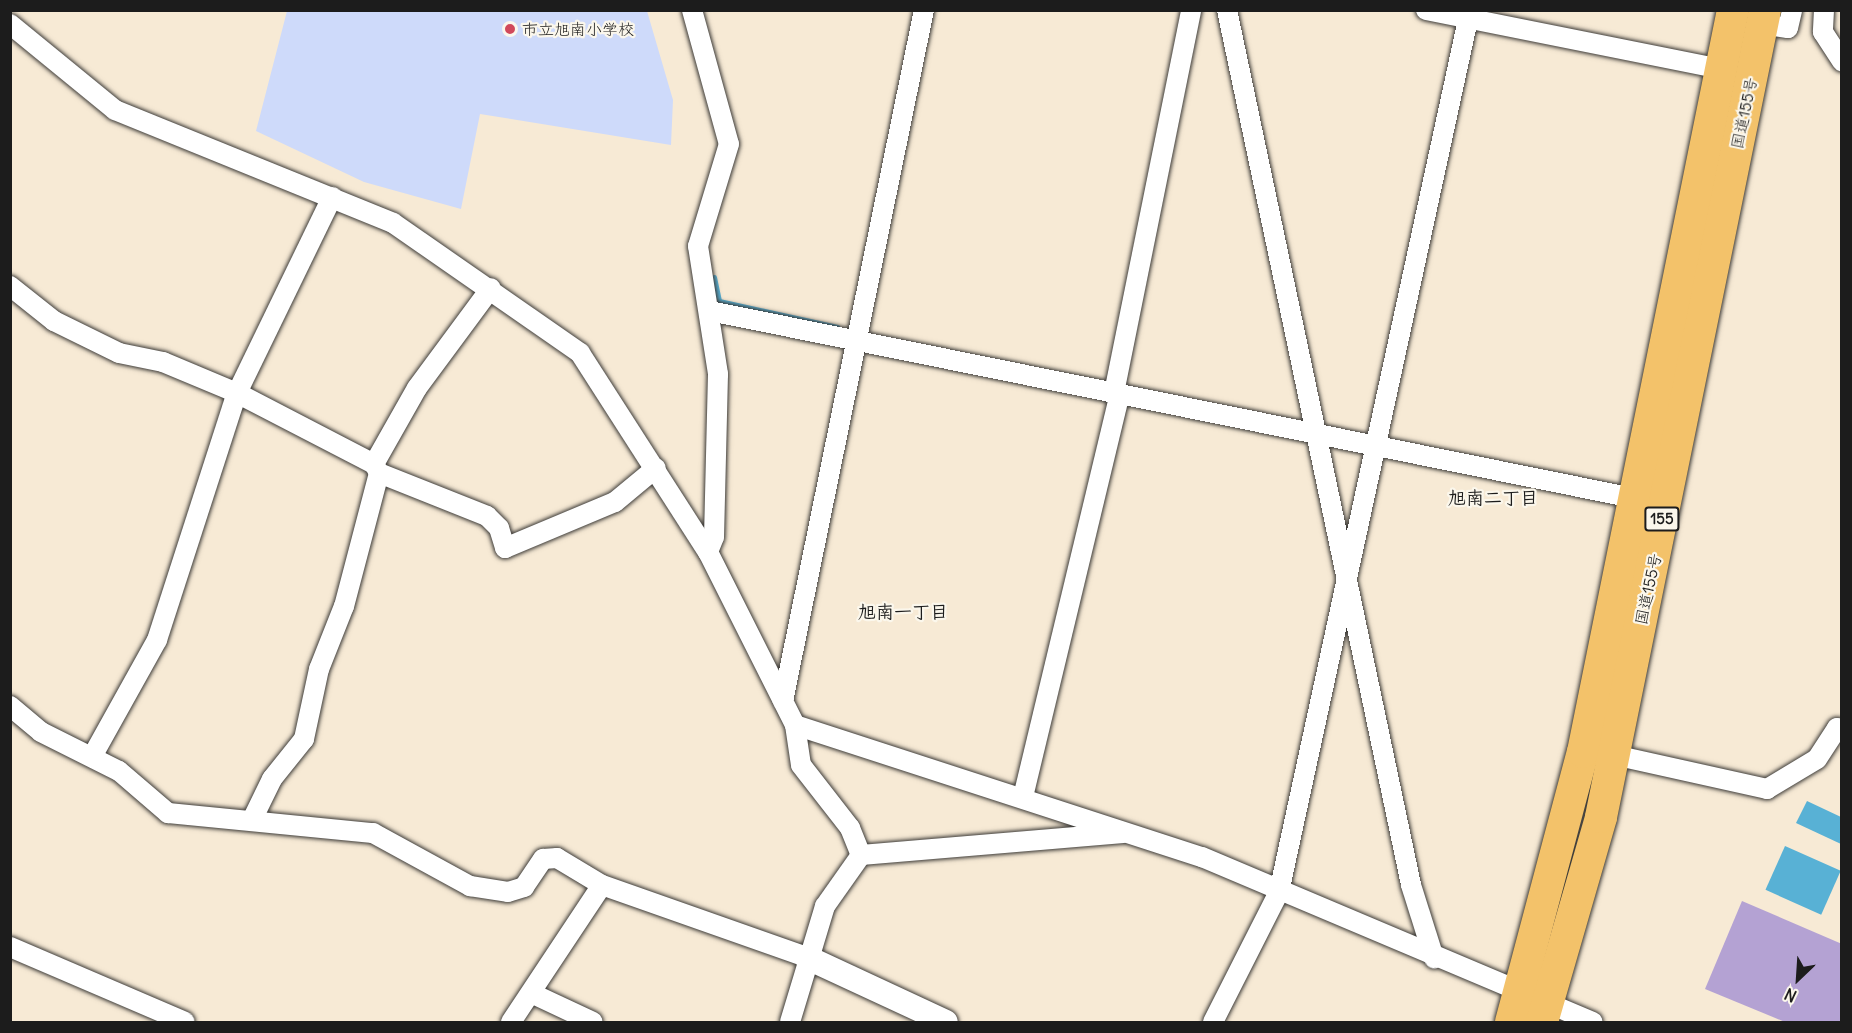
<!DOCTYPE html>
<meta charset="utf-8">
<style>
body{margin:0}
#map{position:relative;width:1852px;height:1033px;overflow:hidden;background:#f7ead5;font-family:Delius,"Klee One",sans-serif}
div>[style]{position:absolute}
.built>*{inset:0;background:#cedafa}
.water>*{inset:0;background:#58b1d5;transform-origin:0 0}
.stream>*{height:5px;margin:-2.5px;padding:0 2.5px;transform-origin:2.5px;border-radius:2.5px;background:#58b1d5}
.building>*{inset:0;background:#b4a2d3}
.roads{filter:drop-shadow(0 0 2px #3d3b38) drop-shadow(0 0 2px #3d3b38)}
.minor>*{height:20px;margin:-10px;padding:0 10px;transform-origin:10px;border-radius:10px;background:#fff}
.tertiary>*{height:24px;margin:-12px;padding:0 12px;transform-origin:12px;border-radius:12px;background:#fff}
.trunk>*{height:32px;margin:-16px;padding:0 16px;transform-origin:16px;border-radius:16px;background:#f3c26a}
.dots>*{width:16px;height:16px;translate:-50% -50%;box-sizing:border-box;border:3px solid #fbf7ec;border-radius:50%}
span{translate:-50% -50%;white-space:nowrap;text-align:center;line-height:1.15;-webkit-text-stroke:4.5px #fbf7ec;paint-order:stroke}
.shield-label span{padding:2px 4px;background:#fbf7ec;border:2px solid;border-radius:4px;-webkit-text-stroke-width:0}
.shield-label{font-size:15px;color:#1c1c1c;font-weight:700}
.poi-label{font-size:16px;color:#1c1c1c}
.left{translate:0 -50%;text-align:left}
.street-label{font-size:16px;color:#1c1c1c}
.neighbourhood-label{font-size:18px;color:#1c1c1c;font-weight:700}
.frame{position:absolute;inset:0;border:12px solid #1c1c1c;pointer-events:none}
.north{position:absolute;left:1768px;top:949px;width:60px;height:60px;-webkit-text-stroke:4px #fbf7ec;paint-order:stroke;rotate:205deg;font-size:16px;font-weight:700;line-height:24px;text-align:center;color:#1c1c1c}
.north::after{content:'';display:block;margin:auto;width:21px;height:27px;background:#1c1c1c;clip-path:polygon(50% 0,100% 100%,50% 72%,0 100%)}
</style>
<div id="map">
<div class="built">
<i style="clip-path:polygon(287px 11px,647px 11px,673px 100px,671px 145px,480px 114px,461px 209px,364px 182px,256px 131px)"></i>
</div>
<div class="water">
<i style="clip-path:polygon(1807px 801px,1841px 817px,1841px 844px,1796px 823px)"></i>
<i style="left:1785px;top:846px;width:61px;height:48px;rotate:24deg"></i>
</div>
<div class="stream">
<i style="left:714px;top:277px;width:25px;rotate:78deg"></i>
<i style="left:719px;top:301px;width:121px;rotate:12.4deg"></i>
</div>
<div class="building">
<i style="clip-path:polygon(1742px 901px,1842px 944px,1842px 1022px,1785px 1022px,1705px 989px)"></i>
</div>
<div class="roads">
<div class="minor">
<i style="left:692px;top:10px;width:139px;rotate:74.6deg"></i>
<i style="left:729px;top:144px;width:107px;rotate:106.9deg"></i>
<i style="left:698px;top:246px;width:130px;rotate:81.1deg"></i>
<i style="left:718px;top:374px;width:163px;rotate:91.4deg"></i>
<i style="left:714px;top:537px;width:16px;rotate:112deg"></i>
<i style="left:1227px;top:10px;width:894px;rotate:78.12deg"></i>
<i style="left:1411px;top:885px;width:77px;rotate:72.5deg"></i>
<i style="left:1426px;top:10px;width:301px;rotate:11.3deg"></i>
<i style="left:1824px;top:10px;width:22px;rotate:93deg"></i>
<i style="left:1823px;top:32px;width:35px;rotate:57deg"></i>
<i style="left:10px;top:24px;width:136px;rotate:39.3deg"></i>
<i style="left:115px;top:110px;width:300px;rotate:22.1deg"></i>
<i style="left:393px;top:223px;width:228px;rotate:34.8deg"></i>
<i style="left:580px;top:353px;width:237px;rotate:57.3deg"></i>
<i style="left:708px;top:552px;width:194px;rotate:63.3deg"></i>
<i style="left:795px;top:725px;width:40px;rotate:81.5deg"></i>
<i style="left:801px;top:765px;width:80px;rotate:52.1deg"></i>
<i style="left:850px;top:828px;width:29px;rotate:68deg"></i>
<i style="left:1762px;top:24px;width:26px;rotate:9deg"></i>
<i style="left:1788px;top:28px;width:18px;rotate:-77deg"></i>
<i style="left:10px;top:286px;width:56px;rotate:38.5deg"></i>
<i style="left:54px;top:321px;width:72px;rotate:26.2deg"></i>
<i style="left:119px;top:353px;width:45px;rotate:11.6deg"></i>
<i style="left:163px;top:362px;width:80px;rotate:22.7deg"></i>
<i style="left:237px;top:393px;width:154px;rotate:27.4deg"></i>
<i style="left:374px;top:464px;width:10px;rotate:61deg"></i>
<i style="left:379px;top:473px;width:138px;rotate:104.7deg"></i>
<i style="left:344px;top:606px;width:68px;rotate:111.6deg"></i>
<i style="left:319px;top:669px;width:72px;rotate:102.1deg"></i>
<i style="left:304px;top:739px;width:51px;rotate:128.7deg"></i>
<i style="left:272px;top:779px;width:43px;rotate:116deg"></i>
<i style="left:710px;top:311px;width:942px;rotate:11.45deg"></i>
<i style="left:1114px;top:393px;width:391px;rotate:-78.6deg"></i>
<i style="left:374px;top:464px;width:87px;rotate:-60.5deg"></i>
<i style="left:417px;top:388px;width:124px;rotate:-53.5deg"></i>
<i style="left:379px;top:473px;width:116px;rotate:21.7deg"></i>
<i style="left:487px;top:516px;width:17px;rotate:45deg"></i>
<i style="left:499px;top:528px;width:21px;rotate:73deg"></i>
<i style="left:505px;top:548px;width:119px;rotate:-22.7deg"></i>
<i style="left:615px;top:502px;width:53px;rotate:-39.7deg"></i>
<i style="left:783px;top:701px;width:705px;rotate:-78.47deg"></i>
<i style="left:10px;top:706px;width:40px;rotate:40deg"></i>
<i style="left:41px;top:732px;width:87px;rotate:26.6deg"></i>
<i style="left:119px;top:771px;width:65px;rotate:40.6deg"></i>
<i style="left:168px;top:813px;width:206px;rotate:5.6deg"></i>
<i style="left:373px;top:833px;width:111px;rotate:28.7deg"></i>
<i style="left:470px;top:886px;width:38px;rotate:9deg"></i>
<i style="left:508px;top:892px;width:17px;rotate:-17deg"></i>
<i style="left:524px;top:887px;width:34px;rotate:-56deg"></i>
<i style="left:543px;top:859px;width:14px;rotate:-4deg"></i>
<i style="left:557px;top:858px;width:52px;rotate:31deg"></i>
<i style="left:602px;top:885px;width:216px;rotate:19.4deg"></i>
<i style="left:795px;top:725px;width:428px;rotate:18deg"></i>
<i style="left:1202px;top:857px;width:424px;rotate:22.9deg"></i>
<i style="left:93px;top:755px;width:132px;rotate:-60.9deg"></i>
<i style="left:157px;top:640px;width:260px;rotate:-72.1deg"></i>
<i style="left:237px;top:393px;width:218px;rotate:-64.1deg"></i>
<i style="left:1614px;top:755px;width:157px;rotate:12.5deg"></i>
<i style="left:1767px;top:789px;width:58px;rotate:-31deg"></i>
<i style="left:1817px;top:759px;width:37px;rotate:-57deg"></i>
<i style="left:1837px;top:728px;width:5px;rotate:22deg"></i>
<i style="left:1023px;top:797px;width:415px;rotate:-76.5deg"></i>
<i style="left:861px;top:855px;width:263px;rotate:-4.8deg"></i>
<i style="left:10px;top:947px;width:190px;rotate:23.2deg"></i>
<i style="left:531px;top:993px;width:68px;rotate:25.1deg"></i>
<i style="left:511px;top:1022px;width:164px;rotate:-56.4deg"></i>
<i style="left:790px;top:1022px;width:121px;rotate:-73.2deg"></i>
<i style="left:825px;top:906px;width:62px;rotate:-54.8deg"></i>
<i style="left:1213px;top:1022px;width:146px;rotate:-63.1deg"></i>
<i style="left:1279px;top:892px;width:902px;rotate:-77.78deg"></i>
</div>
<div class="tertiary">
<i style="left:806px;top:957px;width:154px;rotate:24.9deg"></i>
</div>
<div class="trunk">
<i style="left:1511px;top:1022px;width:279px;rotate:-75.1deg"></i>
<i style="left:1583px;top:752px;width:757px;rotate:-78.57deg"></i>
<i style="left:1542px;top:1022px;width:213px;rotate:-73.9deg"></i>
<i style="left:1601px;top:817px;width:823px;rotate:-78.51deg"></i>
</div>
</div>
<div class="dots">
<i style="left:510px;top:29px;background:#d1495b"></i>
</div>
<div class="shield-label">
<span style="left:1662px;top:519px">155</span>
</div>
<div class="poi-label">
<span class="left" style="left:522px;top:29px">市立旭南小学校</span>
</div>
<div class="street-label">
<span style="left:1744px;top:113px;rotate:-78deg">国道155号</span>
<span style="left:1648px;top:589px;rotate:-78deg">国道155号</span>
</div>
<div class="neighbourhood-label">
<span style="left:1493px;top:498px">旭南二丁目</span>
<span style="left:903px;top:612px">旭南一丁目</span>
</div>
<div class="frame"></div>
<div class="north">N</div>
</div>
